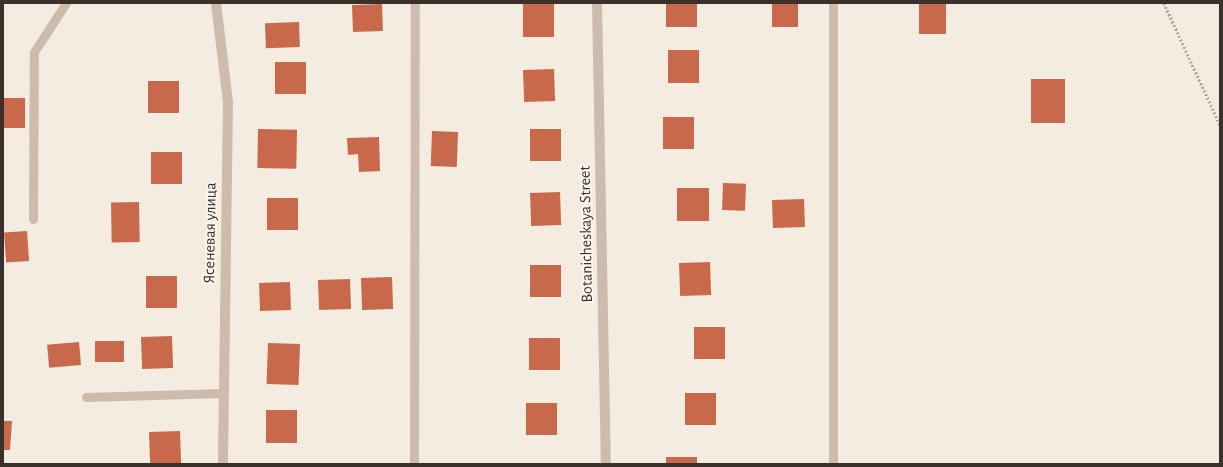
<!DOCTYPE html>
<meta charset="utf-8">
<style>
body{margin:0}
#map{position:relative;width:1223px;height:467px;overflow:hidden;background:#f4ebe1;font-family:"Alegreya Sans",sans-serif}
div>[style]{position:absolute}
.building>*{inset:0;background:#c8694b;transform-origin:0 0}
.path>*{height:2.5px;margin-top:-1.25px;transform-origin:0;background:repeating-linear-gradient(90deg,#b9a596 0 2px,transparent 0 4px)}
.service>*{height:9px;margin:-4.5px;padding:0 4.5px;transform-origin:4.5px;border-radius:4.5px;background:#cdbbac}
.minor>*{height:10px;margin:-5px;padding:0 5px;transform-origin:5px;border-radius:5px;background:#cdbbac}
span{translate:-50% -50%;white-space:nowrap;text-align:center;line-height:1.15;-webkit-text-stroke:4px #fbf5ee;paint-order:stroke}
.street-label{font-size:16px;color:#3b302b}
.frame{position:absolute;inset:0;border:4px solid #3b302b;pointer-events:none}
</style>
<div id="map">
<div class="building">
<i style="left:666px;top:3px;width:31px;height:24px"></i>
<i style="left:772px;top:3px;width:26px;height:24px"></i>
<i style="left:919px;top:3px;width:27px;height:31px"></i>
<i style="left:382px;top:4px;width:27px;height:30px;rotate:88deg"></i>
<i style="left:523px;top:4px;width:31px;height:33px"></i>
<i style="left:299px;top:22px;width:25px;height:34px;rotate:88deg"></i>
<i style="left:668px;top:50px;width:31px;height:33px"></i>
<i style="left:306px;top:62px;width:32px;height:31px;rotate:90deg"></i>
<i style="left:554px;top:69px;width:32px;height:31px;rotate:88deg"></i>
<i style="left:1031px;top:79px;width:34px;height:44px"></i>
<i style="left:179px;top:81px;width:32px;height:31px;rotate:90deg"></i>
<i style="left:3px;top:98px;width:22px;height:30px"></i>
<i style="left:694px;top:117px;width:32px;height:31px;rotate:90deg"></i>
<i style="left:258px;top:129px;width:39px;height:39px;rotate:1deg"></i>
<i style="left:530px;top:129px;width:31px;height:32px"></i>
<i style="left:432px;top:131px;width:26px;height:35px;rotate:2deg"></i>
<i style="clip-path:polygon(379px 137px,380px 171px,359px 172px,358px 154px,348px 155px,347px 138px)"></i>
<i style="left:151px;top:152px;width:31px;height:32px"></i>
<i style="left:723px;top:183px;width:23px;height:27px;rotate:2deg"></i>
<i style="left:677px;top:188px;width:32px;height:33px"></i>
<i style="left:560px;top:192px;width:33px;height:30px;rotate:88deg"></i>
<i style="left:267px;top:198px;width:31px;height:32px"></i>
<i style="left:804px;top:199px;width:28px;height:32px;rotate:88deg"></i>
<i style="left:139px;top:202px;width:40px;height:28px;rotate:89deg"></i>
<i style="left:27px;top:231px;width:30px;height:23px;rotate:86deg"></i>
<i style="left:710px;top:262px;width:33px;height:31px;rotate:88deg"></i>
<i style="left:561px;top:265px;width:32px;height:31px;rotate:90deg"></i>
<i style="left:177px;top:276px;width:32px;height:31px;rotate:90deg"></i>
<i style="left:392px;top:277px;width:32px;height:31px;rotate:88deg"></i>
<i style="left:350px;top:279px;width:30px;height:32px;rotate:88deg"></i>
<i style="left:290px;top:282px;width:28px;height:31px;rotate:88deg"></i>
<i style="left:694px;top:327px;width:31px;height:32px"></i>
<i style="left:172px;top:336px;width:32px;height:31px;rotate:88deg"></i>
<i style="left:529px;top:338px;width:31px;height:32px"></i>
<i style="left:95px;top:341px;width:29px;height:21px"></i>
<i style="left:79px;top:342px;width:23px;height:32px;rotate:85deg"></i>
<i style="left:268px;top:343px;width:32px;height:41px;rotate:2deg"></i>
<i style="left:685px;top:393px;width:31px;height:32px"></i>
<i style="left:526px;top:403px;width:31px;height:32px"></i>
<i style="left:297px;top:410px;width:33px;height:31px;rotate:90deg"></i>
<i style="clip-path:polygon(3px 421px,12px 421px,10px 450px,3px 450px)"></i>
<i style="left:180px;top:431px;width:32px;height:31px;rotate:88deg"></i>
<i style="left:666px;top:457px;width:31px;height:7px"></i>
</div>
<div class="path">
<i style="left:1164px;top:3px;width:134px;rotate:65.3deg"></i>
</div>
<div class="service">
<i style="left:33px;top:219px;width:167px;rotate:-89.7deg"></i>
<i style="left:34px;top:52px;width:59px;rotate:-56.9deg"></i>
<i style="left:86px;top:397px;width:136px;rotate:-1.7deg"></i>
<i style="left:414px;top:464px;width:461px;rotate:-89.9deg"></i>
<i style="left:833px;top:464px;width:461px;rotate:-90deg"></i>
</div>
<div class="minor">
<i style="left:216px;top:3px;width:100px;rotate:83.1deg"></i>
<i style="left:228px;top:102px;width:362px;rotate:90.8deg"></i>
<i style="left:597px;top:3px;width:461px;rotate:88.9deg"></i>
</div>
<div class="street-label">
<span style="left:210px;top:233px;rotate:-89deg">Ясеневая улица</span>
<span style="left:586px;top:234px;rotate:-91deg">Botanicheskaya Street</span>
</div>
<div class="frame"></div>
</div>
